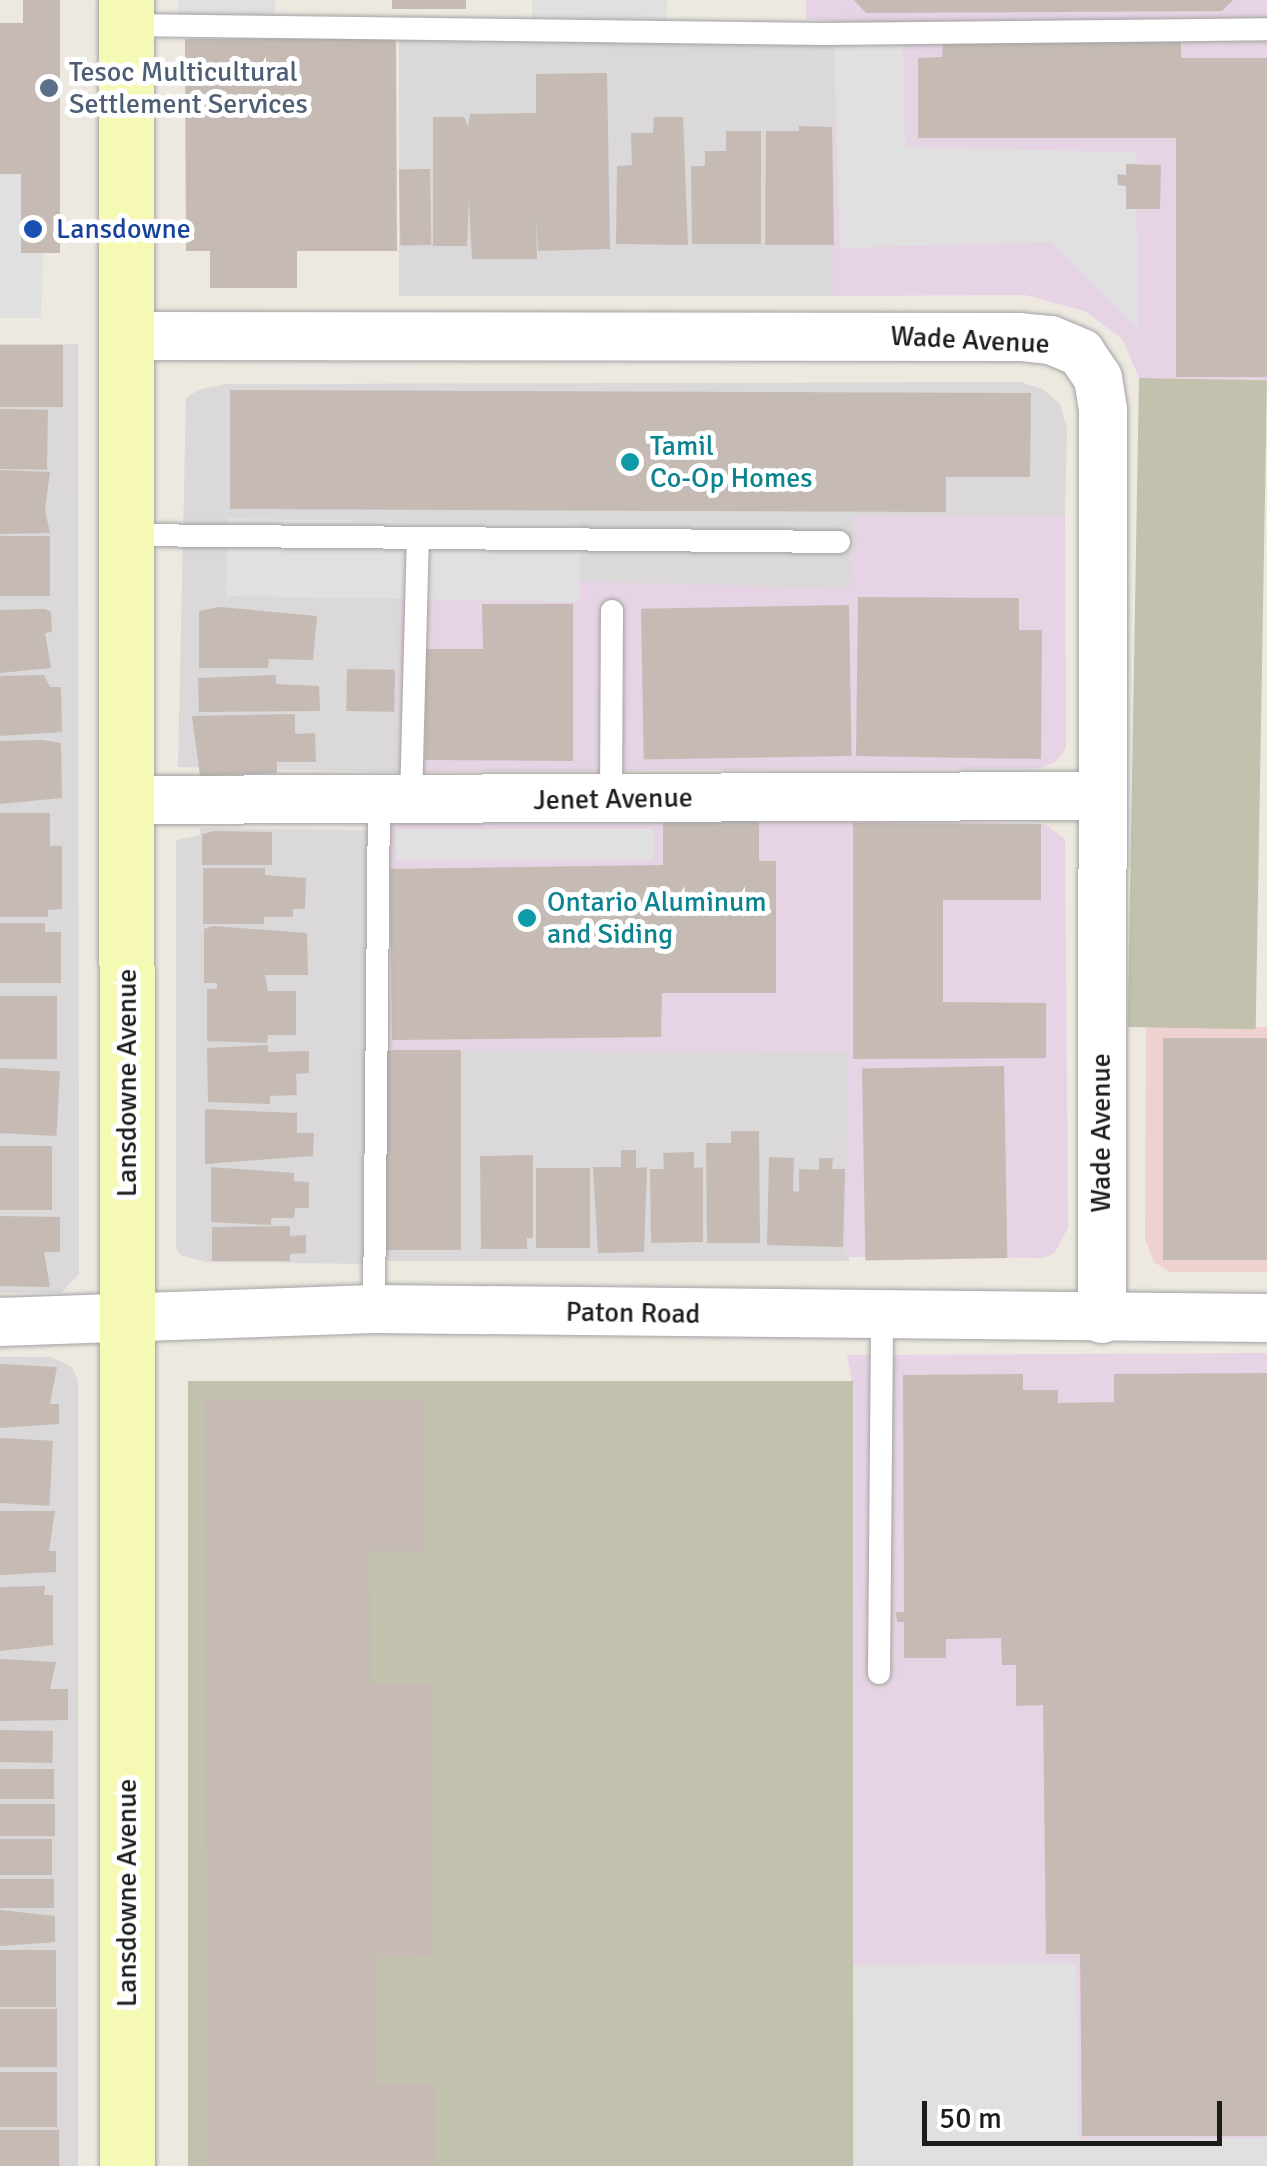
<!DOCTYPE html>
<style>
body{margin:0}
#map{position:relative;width:1267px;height:2166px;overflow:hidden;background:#ede9e1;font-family:Signika,sans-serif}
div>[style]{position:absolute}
.residential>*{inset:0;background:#dad8d8;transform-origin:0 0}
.commercial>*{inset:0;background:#efd1cf}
.industrial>*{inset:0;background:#e6d3e3}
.construction>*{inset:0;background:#c1c1ad;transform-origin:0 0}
.parking>*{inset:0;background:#e0e0e0;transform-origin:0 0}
.building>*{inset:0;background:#c5bbb4;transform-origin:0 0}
.roads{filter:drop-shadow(0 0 2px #a3a3a3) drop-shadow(0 0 2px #a3a3a3)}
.lane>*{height:22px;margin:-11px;padding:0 11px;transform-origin:11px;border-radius:11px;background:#fff}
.street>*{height:48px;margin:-24px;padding:0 24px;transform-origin:24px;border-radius:24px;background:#fff}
.secondary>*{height:55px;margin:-27.5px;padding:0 27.5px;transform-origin:27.5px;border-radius:27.5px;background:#f5f9b3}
.dots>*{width:28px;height:28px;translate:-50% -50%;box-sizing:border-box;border:5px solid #fff;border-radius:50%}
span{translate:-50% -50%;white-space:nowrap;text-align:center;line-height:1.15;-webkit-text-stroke:10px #fff;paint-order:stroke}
.service-label{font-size:28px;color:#4e5e75}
.left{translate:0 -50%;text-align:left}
.transit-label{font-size:28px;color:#164399}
.street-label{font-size:28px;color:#1c1c1c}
.culture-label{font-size:28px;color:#0d838f}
.scale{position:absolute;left:922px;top:2101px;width:300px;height:45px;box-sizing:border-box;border:5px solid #1c1c1c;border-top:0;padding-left:12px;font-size:30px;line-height:35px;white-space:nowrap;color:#1c1c1c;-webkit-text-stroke:8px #fff;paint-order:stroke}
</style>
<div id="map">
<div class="residential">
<i style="left:399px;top:39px;width:436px;height:257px"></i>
<i style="clip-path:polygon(0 344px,78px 344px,79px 1274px,61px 1293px,0 1293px)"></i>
<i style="clip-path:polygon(1020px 382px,1043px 389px,1060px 404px,1067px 429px,1065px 516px,854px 516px,850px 590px,401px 576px,397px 772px,178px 767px,186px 398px,198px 390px,226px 384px)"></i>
<i style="clip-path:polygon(200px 828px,368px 830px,367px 1264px,206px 1262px,180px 1255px,176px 1247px,176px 840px,200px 835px)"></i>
<i style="left:386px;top:1050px;width:463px;height:211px"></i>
<i style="clip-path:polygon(0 1357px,52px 1357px,72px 1367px,78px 1380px,78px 2166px,0 2166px)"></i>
</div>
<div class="commercial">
<i style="clip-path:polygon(1146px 1027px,1267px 1027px,1267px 1272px,1170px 1272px,1154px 1262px,1145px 1239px)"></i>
</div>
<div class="industrial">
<i style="clip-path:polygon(806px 0,1267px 0,1267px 380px,1139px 378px,1123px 340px,1085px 311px,1025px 295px,833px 296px,835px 21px,806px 19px)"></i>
<i style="clip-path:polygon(854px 516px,1065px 516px,1066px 748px,1057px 761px,1041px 768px,397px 772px,400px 576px,850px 589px)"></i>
<i style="clip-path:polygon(645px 817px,1045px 824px,1065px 839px,1068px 1228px,1055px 1252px,1044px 1258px,845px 1257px,848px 1052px,386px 1050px,386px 819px)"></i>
<i style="clip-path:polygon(1267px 1353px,1267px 2166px,852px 2166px,853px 1386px,847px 1355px)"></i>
</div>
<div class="construction">
<i style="left:1139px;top:378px;width:128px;height:649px;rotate:1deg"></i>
<i style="left:188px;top:1381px;width:665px;height:785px"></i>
</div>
<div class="parking">
<i style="left:178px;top:0;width:97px;height:20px"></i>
<i style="left:532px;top:0;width:135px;height:24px"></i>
<i style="clip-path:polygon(834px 44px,903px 45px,905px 147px,1136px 152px,1138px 329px,1052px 242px,840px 248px)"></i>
<i style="clip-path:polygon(0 174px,21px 174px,21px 253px,43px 253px,41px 318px,0 318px)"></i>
<i style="left:227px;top:518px;width:354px;height:78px;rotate:1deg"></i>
<i style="left:396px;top:829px;width:257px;height:31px"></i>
<i style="clip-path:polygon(1076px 1963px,1079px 2139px,1267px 2138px,1267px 2166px,854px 2166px,853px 1965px)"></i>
</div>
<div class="building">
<i style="clip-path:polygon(23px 0,60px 0,60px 253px,21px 253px,21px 174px,0 174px,0 23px,23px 23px)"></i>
<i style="left:392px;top:0;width:74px;height:9px"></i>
<i style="clip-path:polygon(854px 0,1233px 0,1222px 11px,866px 13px)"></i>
<i style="clip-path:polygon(396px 38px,397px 251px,297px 251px,297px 288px,210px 288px,210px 251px,186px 251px,185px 39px)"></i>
<i style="clip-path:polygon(943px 42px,1181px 42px,1181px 58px,1267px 58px,1267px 377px,1176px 377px,1176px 138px,918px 138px,918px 58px,942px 57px)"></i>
<i style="clip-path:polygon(607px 73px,610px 249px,538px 251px,536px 217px,537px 259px,472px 259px,469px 200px,467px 246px,433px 246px,433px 117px,464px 117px,468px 127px,470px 114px,536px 113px,536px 74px)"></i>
<i style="clip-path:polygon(654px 117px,683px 117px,688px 245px,616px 244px,617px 166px,632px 165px,631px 133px,653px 133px)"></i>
<i style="clip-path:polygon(799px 126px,832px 127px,834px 245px,765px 245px,766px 131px,799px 131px)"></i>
<i style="clip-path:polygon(726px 131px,761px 131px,761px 244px,692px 244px,691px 166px,705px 166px,705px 151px,726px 151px)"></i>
<i style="clip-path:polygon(1126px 164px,1161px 165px,1160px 209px,1126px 209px,1126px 186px,1118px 185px,1117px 174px,1126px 175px)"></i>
<i style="left:430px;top:169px;width:76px;height:31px;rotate:89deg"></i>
<i style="left:0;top:345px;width:63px;height:62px"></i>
<i style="clip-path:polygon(230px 390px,1031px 393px,1030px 477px,946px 477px,946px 512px,230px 509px)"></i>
<i style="left:0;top:409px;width:48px;height:60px;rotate:1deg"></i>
<i style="clip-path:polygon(0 470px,50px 472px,45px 510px,50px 533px,0 534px)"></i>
<i style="left:0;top:536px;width:50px;height:60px"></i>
<i style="clip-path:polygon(858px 597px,1019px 598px,1019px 630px,1042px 630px,1041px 759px,856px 756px)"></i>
<i style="clip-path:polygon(482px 604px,573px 604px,573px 761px,425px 760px,426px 649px,483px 649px)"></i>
<i style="left:849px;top:605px;width:151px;height:208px;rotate:89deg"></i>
<i style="clip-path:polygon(220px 607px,317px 616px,313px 660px,269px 659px,268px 668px,199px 668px,199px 611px)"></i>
<i style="clip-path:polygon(45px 609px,51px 612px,52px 632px,45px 633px,51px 668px,0 673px,0 610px)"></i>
<i style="left:347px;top:669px;width:48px;height:42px;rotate:1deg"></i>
<i style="clip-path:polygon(44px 675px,50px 687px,61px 687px,62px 732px,0 736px,0 676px)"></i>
<i style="clip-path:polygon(276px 675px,276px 684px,319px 686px,320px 711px,199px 712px,198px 678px)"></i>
<i style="clip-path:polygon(295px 714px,295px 734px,315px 733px,316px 762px,277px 762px,277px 773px,200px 776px,192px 716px)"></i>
<i style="clip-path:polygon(43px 740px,61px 743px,62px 798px,0 804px,0 741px)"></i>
<i style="clip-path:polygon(0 813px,50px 813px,50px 846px,62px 846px,62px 909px,48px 910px,48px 917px,0 917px)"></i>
<i style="clip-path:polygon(663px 817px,759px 818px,759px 861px,776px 861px,776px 993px,662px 993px,661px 1037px,392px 1040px,390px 869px,663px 865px)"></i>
<i style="clip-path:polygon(853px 823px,1041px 824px,1041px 900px,943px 900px,943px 1002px,1046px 1003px,1046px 1058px,853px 1059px)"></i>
<i style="clip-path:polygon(215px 831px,272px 832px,272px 865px,202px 865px,202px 834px)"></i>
<i style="clip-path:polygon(203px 868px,265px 868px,265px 875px,306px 878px,305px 909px,293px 909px,293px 917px,264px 917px,264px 924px,203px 924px)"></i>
<i style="clip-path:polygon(0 923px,45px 923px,45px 932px,61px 932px,61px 983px,0 983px)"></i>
<i style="clip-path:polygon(213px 926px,307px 933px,308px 975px,265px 975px,268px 991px,296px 991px,296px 1035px,268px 1035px,267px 1043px,207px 1041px,207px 989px,217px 989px,217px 983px,204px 983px,204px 929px)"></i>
<i style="left:0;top:996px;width:57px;height:63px"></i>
<i style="left:1267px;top:1038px;width:222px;height:104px;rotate:90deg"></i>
<i style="clip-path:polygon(268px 1045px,268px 1052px,309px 1051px,309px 1073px,296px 1074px,297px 1095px,270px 1096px,270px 1104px,208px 1102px,207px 1048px)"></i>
<i style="left:386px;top:1050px;width:75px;height:200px"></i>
<i style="left:1004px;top:1066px;width:192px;height:142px;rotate:89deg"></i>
<i style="left:0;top:1068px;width:60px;height:65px;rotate:3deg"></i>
<i style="clip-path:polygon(205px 1109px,297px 1113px,297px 1133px,314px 1133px,313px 1156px,205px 1164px)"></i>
<i style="clip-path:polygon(731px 1131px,759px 1131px,760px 1243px,707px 1243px,706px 1143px,731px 1143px)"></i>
<i style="left:0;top:1146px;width:52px;height:64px"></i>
<i style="clip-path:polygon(621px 1150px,636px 1150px,636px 1168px,647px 1167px,644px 1252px,598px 1253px,593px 1167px,621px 1167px)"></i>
<i style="clip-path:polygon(694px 1152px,694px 1168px,703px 1167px,703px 1242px,651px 1243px,650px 1169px,664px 1169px,663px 1153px)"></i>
<i style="clip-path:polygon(533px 1155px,533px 1238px,527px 1238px,527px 1249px,481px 1249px,480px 1156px)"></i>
<i style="clip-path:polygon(769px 1157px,794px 1158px,793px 1191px,799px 1192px,799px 1169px,819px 1170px,819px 1158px,833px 1158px,832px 1169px,845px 1169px,843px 1247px,767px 1245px)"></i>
<i style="clip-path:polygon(211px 1167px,294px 1173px,294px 1181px,309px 1182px,309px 1208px,295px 1208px,294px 1218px,271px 1218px,271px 1225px,211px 1222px)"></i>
<i style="left:536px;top:1168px;width:54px;height:80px"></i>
<i style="clip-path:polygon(0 1216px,60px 1217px,60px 1252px,44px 1252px,50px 1287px,0 1286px)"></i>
<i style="clip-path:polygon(290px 1226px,290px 1236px,306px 1235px,306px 1253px,290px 1254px,290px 1261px,212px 1261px,212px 1227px)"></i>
<i style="clip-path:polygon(0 1364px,57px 1367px,50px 1404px,59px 1404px,59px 1424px,0 1428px)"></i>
<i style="clip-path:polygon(1267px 1373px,1267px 2136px,1082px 2136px,1080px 1954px,1046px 1954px,1043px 1705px,1016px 1706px,1016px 1665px,1002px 1665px,1001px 1638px,946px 1639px,946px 1658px,904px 1658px,904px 1622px,897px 1622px,896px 1612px,904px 1612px,903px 1375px,1023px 1374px,1023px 1390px,1058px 1390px,1058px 1403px,1114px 1402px,1114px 1374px)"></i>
<i style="clip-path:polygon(204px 1400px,424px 1400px,425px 1551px,370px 1552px,371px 1684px,433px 1684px,434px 1956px,375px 1957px,375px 2084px,436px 2084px,436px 2166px,207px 2166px)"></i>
<i style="left:0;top:1438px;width:53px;height:65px;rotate:3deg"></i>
<i style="clip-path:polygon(0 1511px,55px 1511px,49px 1551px,56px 1551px,56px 1572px,0 1575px)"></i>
<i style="clip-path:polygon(45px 1586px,44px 1595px,53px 1595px,53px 1645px,0 1651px,0 1587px)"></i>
<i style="clip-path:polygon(0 1659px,56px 1662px,50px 1689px,68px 1689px,68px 1720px,0 1721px)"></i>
<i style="left:0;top:1730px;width:53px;height:32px;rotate:1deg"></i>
<i style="left:0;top:1769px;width:54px;height:30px"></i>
<i style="left:0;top:1804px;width:55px;height:32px"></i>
<i style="left:0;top:1839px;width:52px;height:36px"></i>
<i style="left:0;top:1879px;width:54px;height:29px"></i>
<i style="clip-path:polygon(0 1910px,55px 1916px,55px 1942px,0 1946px)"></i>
<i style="left:0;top:1950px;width:56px;height:57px"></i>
<i style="left:0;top:2009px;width:57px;height:58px"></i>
<i style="left:0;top:2072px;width:57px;height:55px"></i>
<i style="left:0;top:2130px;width:59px;height:36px"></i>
</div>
<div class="roads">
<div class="lane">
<i style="left:126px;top:25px;width:698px;rotate:0.74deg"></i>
<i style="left:824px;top:34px;width:443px;rotate:-0.6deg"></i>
<i style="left:127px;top:535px;width:712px;rotate:0.56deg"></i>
<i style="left:611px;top:799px;width:188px;rotate:-89.7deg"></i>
<i style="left:411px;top:801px;width:263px;rotate:-88.5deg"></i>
<i style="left:374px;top:1309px;width:508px;rotate:-89.44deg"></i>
<i style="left:879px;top:1673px;width:357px;rotate:-89.5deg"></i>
</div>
<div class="street">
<i style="left:125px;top:336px;width:895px;rotate:0.06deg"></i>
<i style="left:1020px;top:337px;width:31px;rotate:6deg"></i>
<i style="left:1051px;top:340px;width:33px;rotate:23deg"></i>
<i style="left:1081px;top:353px;width:30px;rotate:56deg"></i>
<i style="left:1098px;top:378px;width:33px;rotate:81deg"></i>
<i style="left:1103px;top:411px;width:908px;rotate:90.06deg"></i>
<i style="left:126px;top:800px;width:974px;rotate:-0.24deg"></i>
<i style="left:0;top:1322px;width:374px;rotate:-2deg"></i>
<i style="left:374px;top:1309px;width:893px;rotate:0.58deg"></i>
</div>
<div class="secondary">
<i style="left:126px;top:0;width:2166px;rotate:89.97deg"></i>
</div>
</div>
<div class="dots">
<i style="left:49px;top:88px;background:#5c6f8a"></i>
<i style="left:33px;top:229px;background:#1a4fb4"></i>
<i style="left:630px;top:462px;background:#0f9aa8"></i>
<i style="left:527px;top:918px;background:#0f9aa8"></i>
</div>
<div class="service-label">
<span class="left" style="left:69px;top:88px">Tesoc Multicultural<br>Settlement Services</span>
</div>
<div class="transit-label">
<span class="left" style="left:56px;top:229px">Lansdowne</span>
</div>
<div class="street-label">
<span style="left:970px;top:340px;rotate:3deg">Wade Avenue</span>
<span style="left:613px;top:799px;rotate:-1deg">Jenet Avenue</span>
<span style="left:127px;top:1083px;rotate:-90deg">Lansdowne Avenue</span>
<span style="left:1101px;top:1133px;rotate:-90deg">Wade Avenue</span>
<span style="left:633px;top:1313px;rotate:1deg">Paton Road</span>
<span style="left:127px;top:1893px;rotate:-90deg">Lansdowne Avenue</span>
</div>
<div class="culture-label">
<span class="left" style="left:650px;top:462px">Tamil<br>Co-Op Homes</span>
<span class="left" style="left:547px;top:918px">Ontario Aluminum<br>and Siding</span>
</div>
<div class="scale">50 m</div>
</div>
